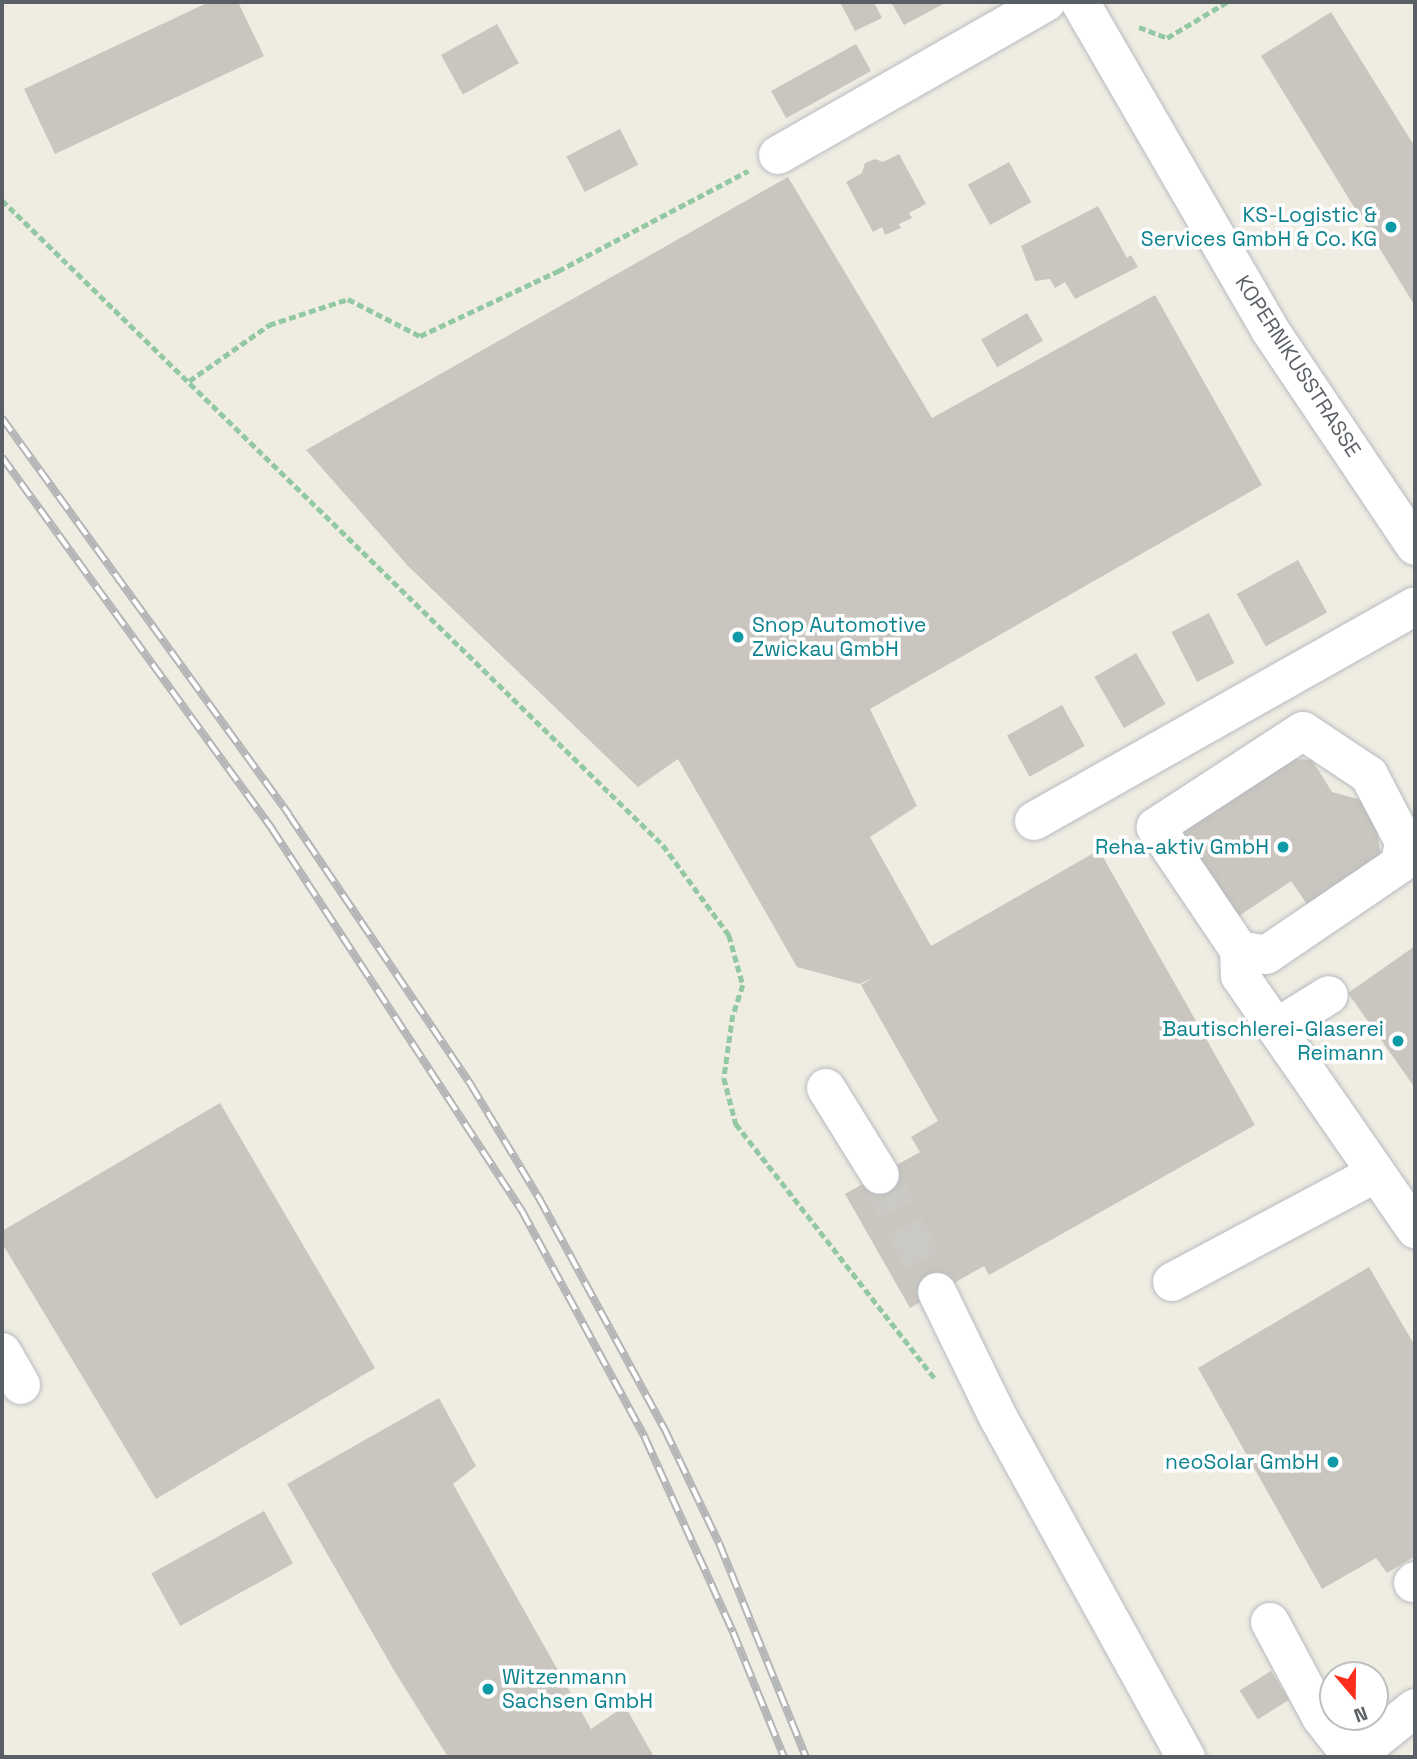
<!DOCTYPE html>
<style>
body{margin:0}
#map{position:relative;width:1417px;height:1759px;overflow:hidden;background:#efece2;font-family:"Space Grotesk",sans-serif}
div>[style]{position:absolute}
.building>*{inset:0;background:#cac6bf;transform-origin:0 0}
.minor-tunnel>*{height:38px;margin-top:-19px;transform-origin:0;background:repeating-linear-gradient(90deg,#cac9c3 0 38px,transparent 0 57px)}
.path>*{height:4.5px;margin-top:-2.25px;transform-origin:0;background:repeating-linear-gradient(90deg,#92c9a2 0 7px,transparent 0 10.5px)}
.roads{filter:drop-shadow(0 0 2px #b7bbc0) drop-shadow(0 0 2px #b7bbc0)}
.minor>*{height:38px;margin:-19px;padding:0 19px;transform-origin:19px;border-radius:19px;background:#fff}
.rail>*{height:8px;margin-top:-4px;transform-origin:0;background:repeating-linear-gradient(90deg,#fff 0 16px,#b4b5b6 0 32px);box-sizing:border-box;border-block:2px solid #b4b5b6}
.dots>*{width:19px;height:19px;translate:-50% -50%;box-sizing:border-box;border:4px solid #fff;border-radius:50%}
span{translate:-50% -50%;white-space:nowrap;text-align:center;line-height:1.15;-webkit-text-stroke:7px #fff;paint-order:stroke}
.culture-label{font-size:21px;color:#0d838f}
.right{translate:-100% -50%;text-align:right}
.left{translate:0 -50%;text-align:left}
.street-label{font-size:21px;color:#5a5f65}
.frame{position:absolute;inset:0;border:4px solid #5a5f65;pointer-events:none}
.north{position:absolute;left:1319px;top:1661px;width:70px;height:70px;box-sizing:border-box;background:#fff;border:2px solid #bdbfc1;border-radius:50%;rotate:160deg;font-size:19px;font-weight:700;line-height:28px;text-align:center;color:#5a5f65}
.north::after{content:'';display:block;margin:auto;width:24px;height:32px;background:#fb2d1c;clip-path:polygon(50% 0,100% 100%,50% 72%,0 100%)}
</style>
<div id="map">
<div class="building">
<i style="clip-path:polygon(209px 2px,238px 2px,264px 56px,55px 154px,24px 89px)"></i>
<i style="clip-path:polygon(840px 2px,874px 2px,882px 18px,855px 31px)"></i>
<i style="clip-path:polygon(891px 2px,947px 2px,904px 25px)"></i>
<i style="clip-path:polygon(1331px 12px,1415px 147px,1415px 306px,1261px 56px)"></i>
<i style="left:497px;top:24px;width:45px;height:64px;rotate:61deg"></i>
<i style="left:856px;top:44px;width:31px;height:97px;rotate:61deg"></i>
<i style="left:620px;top:129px;width:40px;height:60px;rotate:63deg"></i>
<i style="clip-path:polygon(899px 154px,926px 204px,909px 213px,912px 218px,899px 224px,901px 228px,885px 235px,882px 227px,873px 232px,846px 182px,862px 173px,865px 163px,875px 159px,883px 162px)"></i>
<i style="left:1009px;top:162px;width:46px;height:47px;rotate:61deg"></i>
<i style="clip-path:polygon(788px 177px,932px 418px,1155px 295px,1262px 485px,870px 709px,917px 806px,870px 837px,931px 946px,1099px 850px,1255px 1125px,989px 1275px,984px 1266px,910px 1308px,845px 1194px,920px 1152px,911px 1137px,938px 1121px,861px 985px,876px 976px,860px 984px,797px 967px,678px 759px,638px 787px,408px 566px,306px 450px)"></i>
<i style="clip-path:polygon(1098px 206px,1127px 258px,1131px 255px,1138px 267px,1075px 299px,1065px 282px,1055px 288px,1050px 279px,1035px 281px,1021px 246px)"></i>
<i style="left:1027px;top:313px;width:32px;height:53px;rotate:60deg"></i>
<i style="left:1298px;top:560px;width:60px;height:70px;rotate:61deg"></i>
<i style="left:1209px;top:613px;width:56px;height:42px;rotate:63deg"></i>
<i style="left:1136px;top:653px;width:59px;height:48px;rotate:60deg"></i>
<i style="left:1062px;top:705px;width:47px;height:63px;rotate:61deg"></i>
<i style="clip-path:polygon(1288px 758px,1312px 760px,1332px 792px,1361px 800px,1377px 829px,1381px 858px,1309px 907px,1291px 881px,1236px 918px,1177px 835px)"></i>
<i style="clip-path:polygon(1415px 946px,1415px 1088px,1348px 993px)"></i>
<i style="clip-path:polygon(220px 1103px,375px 1368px,156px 1499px,2px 1243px,2px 1231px)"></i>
<i style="clip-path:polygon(1369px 1267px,1415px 1346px,1415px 1556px,1387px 1573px,1376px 1558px,1322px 1589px,1198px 1368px)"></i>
<i style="clip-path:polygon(439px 1398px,476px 1466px,453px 1484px,591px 1729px,625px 1706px,654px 1757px,448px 1757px,395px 1672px,287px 1484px)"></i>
<i style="left:264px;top:1511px;width:60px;height:129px;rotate:61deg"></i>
<i style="left:1271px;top:1671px;width:34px;height:37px;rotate:58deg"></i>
</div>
<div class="minor-tunnel">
<i style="left:880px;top:1175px;width:130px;rotate:64deg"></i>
</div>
<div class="path">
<i style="left:1139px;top:27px;width:30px;rotate:21deg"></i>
<i style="left:1167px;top:38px;width:70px;rotate:-31deg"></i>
<i style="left:2px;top:200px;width:924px;rotate:44.3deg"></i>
<i style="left:663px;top:845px;width:112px;rotate:53.7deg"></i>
<i style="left:729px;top:935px;width:52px;rotate:74.4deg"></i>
<i style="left:743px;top:985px;width:32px;rotate:108deg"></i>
<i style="left:733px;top:1015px;width:64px;rotate:98.1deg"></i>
<i style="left:724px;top:1078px;width:48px;rotate:75.4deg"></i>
<i style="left:736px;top:1124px;width:325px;rotate:52deg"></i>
<i style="left:189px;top:381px;width:98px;rotate:-35deg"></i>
<i style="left:269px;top:325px;width:83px;rotate:-18.2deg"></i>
<i style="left:348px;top:299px;width:81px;rotate:27.2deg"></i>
<i style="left:420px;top:336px;width:153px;rotate:-25.2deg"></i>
<i style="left:558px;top:271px;width:215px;rotate:-27.8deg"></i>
</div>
<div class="roads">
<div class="minor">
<i style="left:1080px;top:2px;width:379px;rotate:59.9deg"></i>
<i style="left:1270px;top:330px;width:260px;rotate:56.1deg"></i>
<i style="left:778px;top:155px;width:309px;rotate:-29.7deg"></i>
<i style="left:1034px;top:821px;width:437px;rotate:-29.4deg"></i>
<i style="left:1239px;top:950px;width:27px;rotate:10deg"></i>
<i style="left:1266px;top:955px;width:162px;rotate:-34.2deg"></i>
<i style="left:1400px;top:864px;width:22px;rotate:-80deg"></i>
<i style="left:1404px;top:842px;width:76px;rotate:-117.6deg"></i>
<i style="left:1369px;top:775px;width:79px;rotate:-146.3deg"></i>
<i style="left:1303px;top:731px;width:176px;rotate:146.9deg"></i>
<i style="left:1156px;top:827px;width:148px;rotate:56deg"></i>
<i style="left:1239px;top:950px;width:26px;rotate:88deg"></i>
<i style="left:1240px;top:976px;width:308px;rotate:55.3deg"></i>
<i style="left:1276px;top:1028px;width:62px;rotate:-31.9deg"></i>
<i style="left:826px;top:1088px;width:102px;rotate:58.2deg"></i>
<i style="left:1172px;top:1282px;width:231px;rotate:-28.1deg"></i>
<i style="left:937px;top:1292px;width:139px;rotate:64deg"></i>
<i style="left:998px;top:1417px;width:389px;rotate:61.1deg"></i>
<i style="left:2px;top:1352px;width:38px;rotate:60deg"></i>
<i style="left:1413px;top:1583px;width:3px;rotate:-45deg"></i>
<i style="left:1270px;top:1622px;width:108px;rotate:61.8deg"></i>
<i style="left:1321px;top:1717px;width:51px;rotate:52.2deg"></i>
<i style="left:1354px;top:1757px;width:78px;rotate:-38.8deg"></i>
</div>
</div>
<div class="rail">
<i style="left:2px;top:418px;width:490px;rotate:54.1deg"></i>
<i style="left:289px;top:815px;width:326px;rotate:56deg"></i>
<i style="left:471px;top:1085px;width:132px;rotate:59deg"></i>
<i style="left:539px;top:1198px;width:264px;rotate:61.5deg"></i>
<i style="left:665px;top:1430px;width:125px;rotate:64.5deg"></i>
<i style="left:719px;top:1543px;width:231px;rotate:67.9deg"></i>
<i style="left:2px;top:457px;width:460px;rotate:54deg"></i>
<i style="left:272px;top:829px;width:457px;rotate:56.8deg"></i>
<i style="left:522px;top:1211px;width:258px;rotate:61.5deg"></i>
<i style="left:645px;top:1438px;width:213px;rotate:65.6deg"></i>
<i style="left:733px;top:1632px;width:135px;rotate:67.8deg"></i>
</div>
<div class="dots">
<i style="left:1391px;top:227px;background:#0f9aa8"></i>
<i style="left:738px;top:637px;background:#0f9aa8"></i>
<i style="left:1283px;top:847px;background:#0f9aa8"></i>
<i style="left:1398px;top:1041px;background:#0f9aa8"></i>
<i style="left:1333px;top:1462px;background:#0f9aa8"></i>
<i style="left:488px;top:1689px;background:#0f9aa8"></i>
</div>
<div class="culture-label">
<span class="right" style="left:1377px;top:227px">KS-Logistic &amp;<br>Services GmbH &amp; Co. KG</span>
<span class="left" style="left:752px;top:637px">Snop Automotive<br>Zwickau GmbH</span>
<span class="right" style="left:1269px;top:847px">Reha-aktiv GmbH</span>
<span class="right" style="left:1384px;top:1041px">Bautischlerei-Glaserei<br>Reimann</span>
<span class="right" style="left:1319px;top:1462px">neoSolar GmbH</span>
<span class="left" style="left:502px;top:1689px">Witzenmann<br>Sachsen GmbH</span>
</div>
<div class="street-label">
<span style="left:1298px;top:366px;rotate:57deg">KOPERNIKUSSTRASSE</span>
</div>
<div class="frame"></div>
<div class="north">N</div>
</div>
